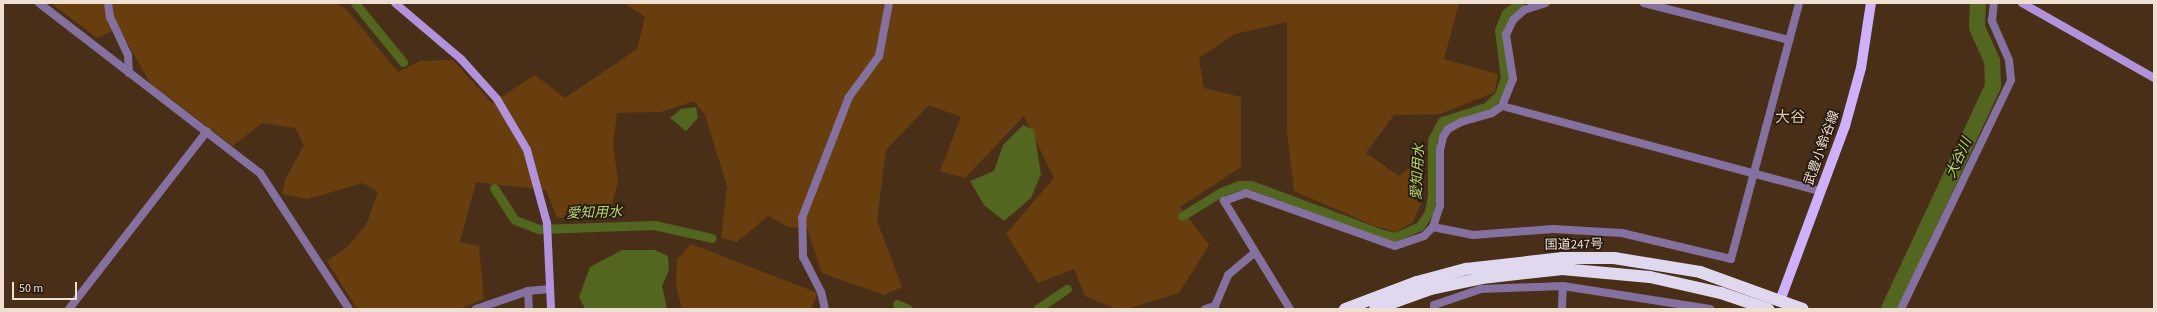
<!DOCTYPE html>
<meta charset="utf-8">
<style>
body{margin:0}
#map{position:relative;width:2157px;height:312px;overflow:hidden;background:#492f17;font-family:"Source Sans 3","Noto Sans JP",sans-serif}
div>[style]{position:absolute}
.green>*{inset:0;background:#683e0e}
.water>*{inset:0;background:#53661f}
.canal>*{height:9px;margin:-4.5px;padding:0 4.5px;transform-origin:4.5px;border-radius:4.5px;background:#53661f}
.river>*{height:16px;margin:-8px;padding:0 8px;transform-origin:8px;border-radius:8px;background:#53661f}
.street>*{height:8px;margin:-4px;padding:0 4px;transform-origin:4px;border-radius:4px;background:#84719f}
.secondary>*{height:8px;margin:-4px;padding:0 4px;transform-origin:4px;border-radius:4px;background:#b192db}
.primary>*{height:10px;margin:-5px;padding:0 5px;transform-origin:5px;border-radius:5px;background:#cfb0fb}
.highway>*{height:12px;margin:-6px;padding:0 6px;transform-origin:6px;border-radius:6px;background:#e0d8ee}
span{translate:-50% -50%;white-space:nowrap;text-align:center;line-height:1.15;-webkit-text-stroke:3.5px #261b10;paint-order:stroke}
.street-label{font-size:13px;color:#efdfd1}
.water-label{font-size:14px;color:#b5d371;font-style:italic}
.quarter-label{font-size:15px;color:#e5c5a9}
.frame{position:absolute;inset:0;border:4px solid #efdfd1;pointer-events:none}
.scale{position:absolute;left:12px;top:282px;width:65px;height:18px;box-sizing:border-box;border:2px solid #efdfd1;border-top:0;padding-left:5px;font-size:12px;line-height:14px;white-space:nowrap;color:#efdfd1;-webkit-text-stroke:3px #261b10;paint-order:stroke}
</style>
<div id="map">
<div class="green">
<i style="clip-path:polygon(51px 3px,337px 3px,347px 10px,398px 72px,420px 61px,453px 60px,492px 103px,535px 75px,565px 98px,637px 49px,645px 17px,624px 3px,1459px 3px,1444px 59px,1498px 74px,1495px 92px,1440px 114px,1394px 115px,1366px 153px,1399px 176px,1422px 159px,1421px 203px,1413px 222px,1396px 232px,1375px 226px,1294px 191px,1287px 132px,1287px 22px,1235px 34px,1199px 58px,1204px 88px,1241px 97px,1241px 167px,1180px 207px,1209px 245px,1179px 293px,1127px 309px,1116px 309px,1085px 296px,1074px 269px,1038px 283px,1006px 234px,1054px 178px,1024px 116px,965px 178px,940px 171px,961px 117px,929px 105px,886px 150px,877px 221px,902px 287px,884px 295px,822px 273px,807px 228px,789px 227px,768px 216px,737px 242px,721px 238px,727px 186px,705px 115px,694px 101px,661px 112px,617px 113px,613px 143px,618px 182px,609px 215px,557px 218px,546px 190px,476px 182px,460px 242px,479px 246px,484px 299px,460px 309px,357px 309px,327px 261px,347px 247px,366px 225px,378px 192px,363px 183px,308px 199px,282px 194px,286px 178px,304px 145px,295px 128px,262px 123px,233px 146px,150px 83px,119px 28px,97px 38px)"></i>
<i style="clip-path:polygon(691px 244px,818px 293px,811px 309px,682px 309px,676px 285px,677px 260px)"></i>
</div>
<div class="water">
<i style="clip-path:polygon(696px 107px,698px 118px,686px 131px,670px 118px,681px 109px)"></i>
<i style="clip-path:polygon(1023px 125px,1034px 130px,1041px 174px,1031px 198px,1004px 221px,984px 205px,970px 181px,994px 171px,1003px 145px)"></i>
<i style="clip-path:polygon(622px 250px,655px 250px,668px 256px,669px 270px,662px 286px,667px 309px,585px 309px,579px 297px,590px 267px)"></i>
</div>
<div class="canal">
<i style="left:355px;top:3px;width:76px;rotate:50.9deg"></i>
<i style="left:494px;top:188px;width:38px;rotate:57deg"></i>
<i style="left:515px;top:220px;width:26px;rotate:21deg"></i>
<i style="left:539px;top:229px;width:115px;rotate:-2deg"></i>
<i style="left:654px;top:225px;width:59px;rotate:12.6deg"></i>
<i style="left:1182px;top:216px;width:46px;rotate:-31.6deg"></i>
<i style="left:1221px;top:192px;width:19px;rotate:-21deg"></i>
<i style="left:1239px;top:185px;width:12px"></i>
<i style="left:1251px;top:185px;width:141px;rotate:20.4deg"></i>
<i style="left:1383px;top:234px;width:12px;rotate:14deg"></i>
<i style="left:1395px;top:237px;width:27px;rotate:-24deg"></i>
<i style="left:1420px;top:226px;width:17px;rotate:-57deg"></i>
<i style="left:1429px;top:212px;width:17px;rotate:-80deg"></i>
<i style="left:1432px;top:195px;width:55px;rotate:-90deg"></i>
<i style="left:1432px;top:140px;width:21px;rotate:-62deg"></i>
<i style="left:1442px;top:121px;width:46px;rotate:-17.7deg"></i>
<i style="left:1486px;top:107px;width:18px;rotate:-43deg"></i>
<i style="left:1499px;top:95px;width:18px;rotate:-71deg"></i>
<i style="left:1505px;top:78px;width:48px;rotate:-97.1deg"></i>
<i style="left:1499px;top:30px;width:18px;rotate:-68deg"></i>
<i style="left:1506px;top:13px;width:17px;rotate:-36deg"></i>
<i style="left:897px;top:304px;width:12px;rotate:24deg"></i>
<i style="left:1037px;top:309px;width:36px;rotate:-34deg"></i>
</div>
<div class="river">
<i style="left:1889px;top:309px;width:246px;rotate:-65deg"></i>
<i style="left:1993px;top:86px;width:25px;rotate:-92deg"></i>
<i style="left:1992px;top:61px;width:37px;rotate:-114deg"></i>
<i style="left:1977px;top:27px;width:24px;rotate:-88deg"></i>
</div>
<div class="street">
<i style="left:39px;top:3px;width:279px;rotate:37.6deg"></i>
<i style="left:260px;top:173px;width:163px;rotate:56.8deg"></i>
<i style="left:108px;top:3px;width:14px;rotate:82deg"></i>
<i style="left:110px;top:17px;width:42px;rotate:64.7deg"></i>
<i style="left:128px;top:55px;width:18px;rotate:87deg"></i>
<i style="left:1644px;top:3px;width:150px;rotate:14.3deg"></i>
<i style="left:1502px;top:106px;width:329px;rotate:15deg"></i>
<i style="left:1433px;top:227px;width:41px;rotate:11.3deg"></i>
<i style="left:1473px;top:235px;width:80px;rotate:-4.3deg"></i>
<i style="left:1553px;top:229px;width:69px;rotate:3.3deg"></i>
<i style="left:1622px;top:233px;width:112px;rotate:13.4deg"></i>
<i style="left:1731px;top:259px;width:265px;rotate:-75.1deg"></i>
<i style="left:528px;top:291px;width:18px;rotate:87deg"></i>
<i style="left:69px;top:309px;width:225px;rotate:-52.2deg"></i>
<i style="left:476px;top:309px;width:55px;rotate:-19.1deg"></i>
<i style="left:528px;top:291px;width:22px;rotate:-5deg"></i>
<i style="left:825px;top:309px;width:17px;rotate:-103deg"></i>
<i style="left:821px;top:292px;width:39px;rotate:-117deg"></i>
<i style="left:803px;top:257px;width:39px;rotate:-91deg"></i>
<i style="left:802px;top:218px;width:130px;rotate:-68.8deg"></i>
<i style="left:849px;top:97px;width:51px;rotate:-53.8deg"></i>
<i style="left:879px;top:56px;width:54px;rotate:-79.3deg"></i>
<i style="left:1205px;top:309px;width:10px;rotate:-17deg"></i>
<i style="left:1215px;top:306px;width:34px;rotate:-67deg"></i>
<i style="left:1228px;top:275px;width:35px;rotate:-40deg"></i>
<i style="left:1290px;top:309px;width:127px;rotate:-121.4deg"></i>
<i style="left:1224px;top:201px;width:23px;rotate:-20deg"></i>
<i style="left:1246px;top:193px;width:158px;rotate:19.6deg"></i>
<i style="left:1395px;top:246px;width:31px;rotate:-19deg"></i>
<i style="left:1424px;top:236px;width:13px;rotate:-45deg"></i>
<i style="left:1433px;top:227px;width:22px;rotate:-72deg"></i>
<i style="left:1440px;top:206px;width:56px;rotate:-90deg"></i>
<i style="left:1440px;top:150px;width:13px;rotate:-77deg"></i>
<i style="left:1443px;top:137px;width:9px;rotate:-58deg"></i>
<i style="left:1448px;top:129px;width:15px;rotate:-28deg"></i>
<i style="left:1461px;top:122px;width:32px;rotate:-16deg"></i>
<i style="left:1492px;top:113px;width:12px;rotate:-35deg"></i>
<i style="left:1502px;top:106px;width:29px;rotate:-68deg"></i>
<i style="left:1513px;top:79px;width:45px;rotate:-99deg"></i>
<i style="left:1506px;top:35px;width:17px;rotate:-65deg"></i>
<i style="left:1513px;top:20px;width:15px;rotate:-42deg"></i>
<i style="left:1524px;top:10px;width:23px;rotate:-18deg"></i>
<i style="left:1434px;top:309px;width:4px;rotate:-90deg"></i>
<i style="left:1434px;top:305px;width:50px;rotate:-18.8deg"></i>
<i style="left:1481px;top:289px;width:82px;rotate:-2.1deg"></i>
<i style="left:1563px;top:286px;width:149px;rotate:8.9deg"></i>
<i style="left:1562px;top:309px;width:23px;rotate:-88deg"></i>
<i style="left:1901px;top:309px;width:254px;rotate:-64.3deg"></i>
<i style="left:2011px;top:80px;width:20px;rotate:-96deg"></i>
<i style="left:2009px;top:60px;width:43px;rotate:-113.6deg"></i>
<i style="left:1992px;top:21px;width:18px;rotate:-84deg"></i>
</div>
<div class="secondary">
<i style="left:395px;top:3px;width:87px;rotate:40.3deg"></i>
<i style="left:461px;top:59px;width:54px;rotate:48deg"></i>
<i style="left:497px;top:99px;width:59px;rotate:59.5deg"></i>
<i style="left:527px;top:150px;width:76px;rotate:74.7deg"></i>
<i style="left:547px;top:223px;width:86px;rotate:87.3deg"></i>
<i style="left:2022px;top:3px;width:152px;rotate:29.6deg"></i>
</div>
<div class="primary">
<i style="left:1781px;top:298px;width:184px;rotate:-69.6deg"></i>
<i style="left:1845px;top:126px;width:60px;rotate:-74.6deg"></i>
<i style="left:1861px;top:68px;width:66px;rotate:-81.3deg"></i>
</div>
<div class="highway">
<i style="left:1345px;top:309px;width:77px;rotate:-20.6deg"></i>
<i style="left:1417px;top:282px;width:51px;rotate:-14.9deg"></i>
<i style="left:1466px;top:269px;width:97px;rotate:-6.5deg"></i>
<i style="left:1562px;top:258px;width:52px"></i>
<i style="left:1614px;top:258px;width:87px;rotate:9.2deg"></i>
<i style="left:1700px;top:272px;width:109px;rotate:19.8deg"></i>
<i style="left:1375px;top:309px;width:59px;rotate:-19.7deg"></i>
<i style="left:1431px;top:289px;width:52px;rotate:-12.2deg"></i>
<i style="left:1482px;top:278px;width:81px;rotate:-6.4deg"></i>
<i style="left:1562px;top:269px;width:88px;rotate:5.2deg"></i>
<i style="left:1650px;top:277px;width:73px;rotate:12.7deg"></i>
<i style="left:1721px;top:293px;width:50px;rotate:18.8deg"></i>
</div>
<div class="street-label">
<span style="left:1822px;top:148px;rotate:-70deg">武豊小鈴谷線</span>
<span style="left:1574px;top:245px;rotate:-1deg">国道247号</span>
</div>
<div class="water-label">
<span style="left:1959px;top:158px;rotate:-65deg">大谷川</span>
<span style="left:1418px;top:172px;rotate:-87deg">愛知用水</span>
<span style="left:594px;top:213px;rotate:-2deg">愛知用水</span>
</div>
<div class="quarter-label">
<span style="left:1790px;top:118px">大谷</span>
</div>
<div class="frame"></div>
<div class="scale">50 m</div>
</div>
